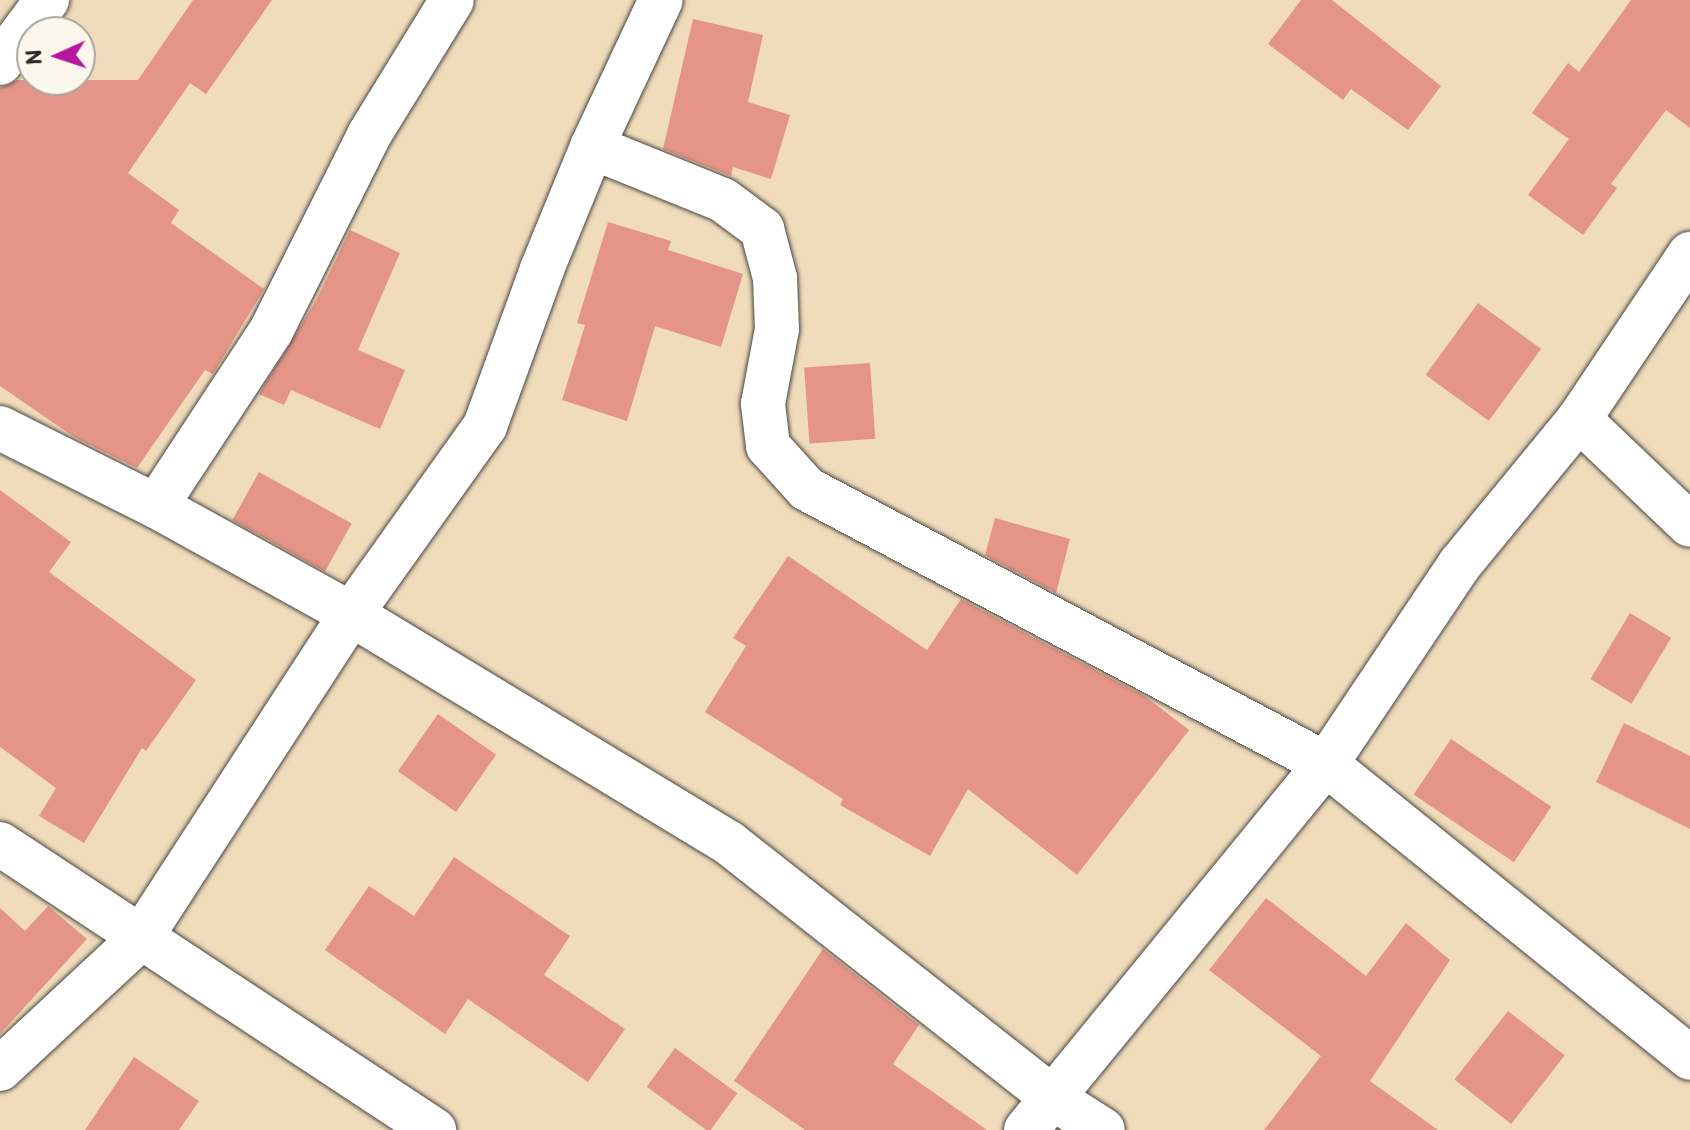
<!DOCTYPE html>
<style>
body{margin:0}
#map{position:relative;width:1690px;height:1130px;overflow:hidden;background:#f0dcbb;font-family:Itim,sans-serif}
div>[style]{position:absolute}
.building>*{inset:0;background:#e49588;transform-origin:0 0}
.roads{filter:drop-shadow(0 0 2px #494641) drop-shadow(0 0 2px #494641)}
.minor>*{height:44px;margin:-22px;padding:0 22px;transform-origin:22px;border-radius:22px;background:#fff}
span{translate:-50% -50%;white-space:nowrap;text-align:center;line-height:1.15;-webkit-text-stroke:8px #fbf7ec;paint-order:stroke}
.north{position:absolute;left:16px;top:16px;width:80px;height:80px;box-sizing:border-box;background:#fbf7ec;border:2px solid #a8a59f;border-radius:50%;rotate:267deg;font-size:22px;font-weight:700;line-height:32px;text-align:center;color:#2b2b2b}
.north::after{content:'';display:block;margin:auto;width:28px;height:36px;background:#b5179e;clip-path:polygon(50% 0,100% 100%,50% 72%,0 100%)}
</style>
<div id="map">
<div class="building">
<i style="clip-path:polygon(193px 0,272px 0,206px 94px,190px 83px,128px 173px,179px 210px,171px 223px,264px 289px,213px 374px,205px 370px,137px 468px,74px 437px,0 386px,0 88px,18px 80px,138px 80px)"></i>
<i style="clip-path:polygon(1301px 0,1332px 0,1441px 86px,1408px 130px,1351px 89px,1343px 100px,1268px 44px)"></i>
<i style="clip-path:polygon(1631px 0,1690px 0,1690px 128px,1666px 110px,1611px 184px,1617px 188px,1583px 235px,1528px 195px,1569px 139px,1532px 113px,1568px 63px,1579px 72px)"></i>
<i style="clip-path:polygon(693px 19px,763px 35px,748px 102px,790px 115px,771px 179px,733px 167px,731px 176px,663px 149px)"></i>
<i style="clip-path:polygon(608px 222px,671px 241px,668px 250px,743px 274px,721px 347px,655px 326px,627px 421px,562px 400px,585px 325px,577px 323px)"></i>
<i style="clip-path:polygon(350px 230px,400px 253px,358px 350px,405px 370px,380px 429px,291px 390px,284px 405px,259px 394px,317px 299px)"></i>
<i style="left:1478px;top:303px;width:78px;height:89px;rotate:36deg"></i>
<i style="left:870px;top:363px;width:76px;height:66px;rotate:86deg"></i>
<i style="left:259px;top:472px;width:106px;height:55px;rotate:29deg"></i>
<i style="clip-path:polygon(0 490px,71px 542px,49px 572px,196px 680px,146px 751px,142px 748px,84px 843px,39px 816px,56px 788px,0 747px)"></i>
<i style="clip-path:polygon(995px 518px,1070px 539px,1056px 593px,985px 555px)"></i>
<i style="clip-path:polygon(788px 556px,927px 650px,961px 599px,1146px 697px,1189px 730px,1077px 875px,968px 789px,930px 856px,840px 805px,843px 799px,705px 712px,746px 646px,733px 638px)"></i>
<i style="left:1630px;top:613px;width:48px;height:77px;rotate:31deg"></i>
<i style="left:438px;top:714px;width:71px;height:70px;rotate:35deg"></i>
<i style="clip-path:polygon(1624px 723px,1690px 756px,1690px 829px,1596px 782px)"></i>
<i style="left:1451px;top:739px;width:121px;height:67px;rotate:34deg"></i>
<i style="clip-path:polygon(454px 857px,570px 936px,544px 975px,625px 1029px,588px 1082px,468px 999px,445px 1034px,325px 950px,369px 886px,414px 916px)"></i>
<i style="clip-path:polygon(1266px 898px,1366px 976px,1406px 923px,1450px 960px,1370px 1081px,1438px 1130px,1264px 1130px,1321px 1056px,1209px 970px)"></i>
<i style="clip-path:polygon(48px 906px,87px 939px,0 1034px,0 908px,25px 931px)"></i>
<i style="clip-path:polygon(823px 949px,919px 1025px,893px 1064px,987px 1130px,805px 1130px,734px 1081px)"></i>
<i style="left:1508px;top:1011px;width:72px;height:87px;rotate:38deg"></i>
<i style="left:675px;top:1048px;width:77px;height:48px;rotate:36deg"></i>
<i style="clip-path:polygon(134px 1057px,199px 1101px,179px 1130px,85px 1130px)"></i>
</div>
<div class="roads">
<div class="minor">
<i style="left:0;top:63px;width:79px;rotate:-53.3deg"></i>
<i style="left:592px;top:147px;width:141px;rotate:22deg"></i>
<i style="left:723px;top:200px;width:49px;rotate:36.6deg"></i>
<i style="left:762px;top:229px;width:51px;rotate:75.1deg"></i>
<i style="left:775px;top:278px;width:51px;rotate:87.8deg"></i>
<i style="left:777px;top:329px;width:76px;rotate:100.6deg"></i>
<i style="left:763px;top:404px;width:42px;rotate:83.2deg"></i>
<i style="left:768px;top:446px;width:58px;rotate:47.8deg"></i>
<i style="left:807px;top:489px;width:587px;rotate:27.92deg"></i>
<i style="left:1326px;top:764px;width:468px;rotate:38.9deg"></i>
<i style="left:1579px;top:419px;width:153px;rotate:43.7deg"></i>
<i style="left:0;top:428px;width:174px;rotate:26.6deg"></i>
<i style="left:156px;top:506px;width:223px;rotate:29deg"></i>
<i style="left:351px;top:614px;width:442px;rotate:31.2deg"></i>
<i style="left:729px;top:843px;width:412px;rotate:38.2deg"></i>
<i style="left:1053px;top:1098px;width:59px;rotate:32.6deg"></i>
<i style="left:156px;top:506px;width:209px;rotate:-56.7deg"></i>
<i style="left:271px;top:331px;width:219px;rotate:-63.4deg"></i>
<i style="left:369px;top:135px;width:158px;rotate:-58.4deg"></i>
<i style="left:0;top:844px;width:520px;rotate:33.38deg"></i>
<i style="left:0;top:1069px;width:191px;rotate:-42.9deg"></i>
<i style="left:140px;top:939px;width:387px;rotate:-57deg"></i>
<i style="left:351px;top:614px;width:231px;rotate:-54.5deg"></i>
<i style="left:485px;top:426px;width:167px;rotate:-70deg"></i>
<i style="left:542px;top:269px;width:132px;rotate:-67.7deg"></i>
<i style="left:592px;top:147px;width:162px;rotate:-64.9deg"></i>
<i style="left:1026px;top:1130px;width:473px;rotate:-50.7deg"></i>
<i style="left:1326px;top:764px;width:241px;rotate:-56.2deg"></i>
<i style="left:1460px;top:564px;width:188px;rotate:-50.6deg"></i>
<i style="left:1579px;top:419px;width:199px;rotate:-56.1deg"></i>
</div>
</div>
<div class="north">N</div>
</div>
